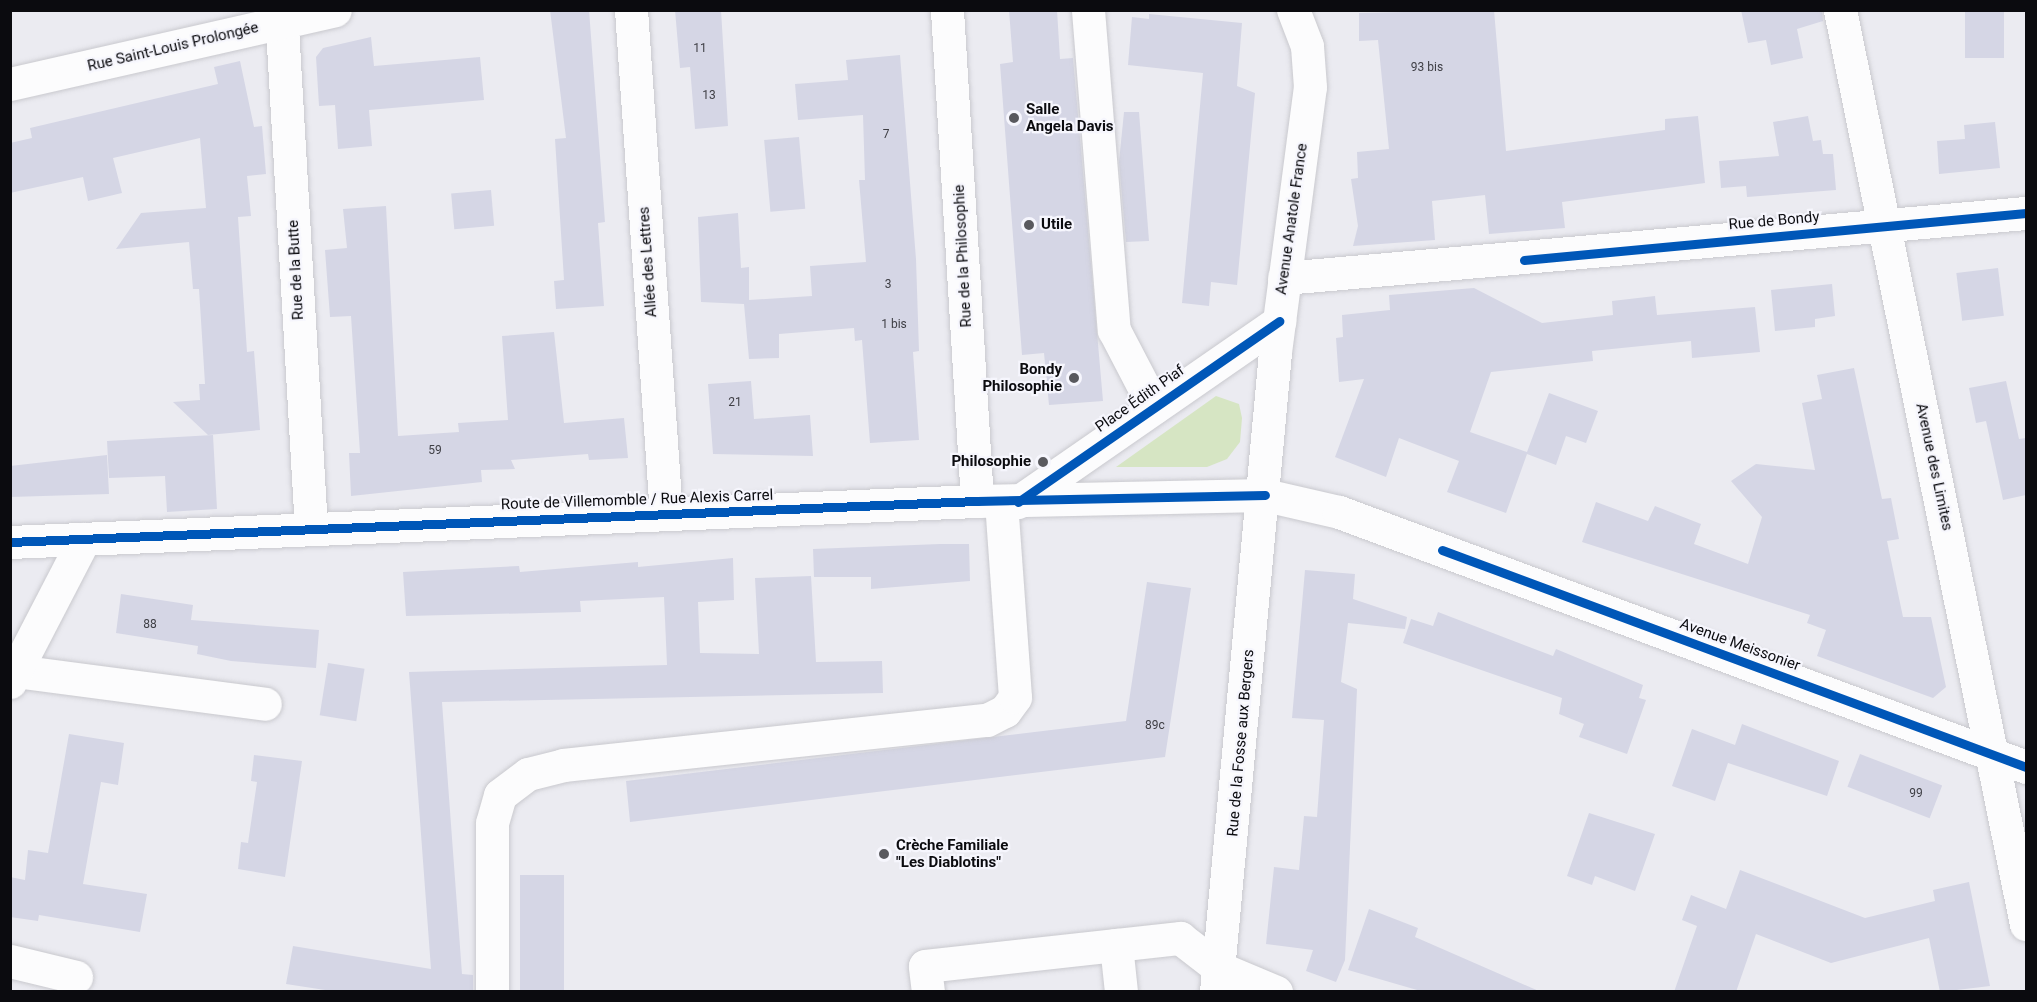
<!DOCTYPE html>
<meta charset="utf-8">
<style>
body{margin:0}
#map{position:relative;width:2037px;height:1002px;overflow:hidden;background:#ebebf1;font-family:Roboto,sans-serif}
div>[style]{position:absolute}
.green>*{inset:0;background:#d6e5c3}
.building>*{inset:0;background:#d5d6e5;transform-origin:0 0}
.roads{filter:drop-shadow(0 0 2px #c9c9ce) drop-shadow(0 0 2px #c9c9ce)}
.minor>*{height:33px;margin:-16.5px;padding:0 16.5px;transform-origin:16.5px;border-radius:16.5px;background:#fcfcfd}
.cycleway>*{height:9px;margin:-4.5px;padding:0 4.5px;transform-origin:4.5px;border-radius:4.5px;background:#0057b8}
.dots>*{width:16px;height:16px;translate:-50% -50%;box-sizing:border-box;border:3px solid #f6f6fd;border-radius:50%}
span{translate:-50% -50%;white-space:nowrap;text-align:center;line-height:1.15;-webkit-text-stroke:4.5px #f6f6fd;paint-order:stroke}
.number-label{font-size:12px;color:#3e3e44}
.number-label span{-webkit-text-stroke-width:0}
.street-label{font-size:15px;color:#0b0b0f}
.poi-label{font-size:15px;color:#0b0b0f;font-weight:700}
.left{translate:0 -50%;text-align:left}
.right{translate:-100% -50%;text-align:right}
.frame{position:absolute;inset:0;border:12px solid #0b0b0f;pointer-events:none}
</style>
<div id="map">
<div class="green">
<i style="clip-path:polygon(1216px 396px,1239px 404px,1242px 418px,1240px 442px,1227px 459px,1207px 467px,1116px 467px)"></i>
</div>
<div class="building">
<i style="clip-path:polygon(550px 10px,589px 10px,605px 222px,598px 223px,604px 306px,556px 309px,554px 281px,564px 280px,555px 139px,566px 138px)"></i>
<i style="clip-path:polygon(675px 10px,721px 10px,728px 126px,695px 129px,690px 67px,680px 68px)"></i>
<i style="clip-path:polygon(1009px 10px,1057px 10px,1060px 59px,1073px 58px,1103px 401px,1049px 405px,1044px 353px,1022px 355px,1000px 64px,1013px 62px)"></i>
<i style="clip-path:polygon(1494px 10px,1506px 151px,1665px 130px,1665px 119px,1698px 116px,1705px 183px,1562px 202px,1565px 228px,1489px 234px,1485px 195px,1432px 201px,1435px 240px,1353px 246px,1358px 226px,1351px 179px,1358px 178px,1357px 152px,1389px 149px,1378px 40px,1359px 41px,1359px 13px)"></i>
<i style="clip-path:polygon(1741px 10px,1822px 10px,1823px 21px,1797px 29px,1803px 58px,1771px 65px,1766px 40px,1748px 43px)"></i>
<i style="left:1965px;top:10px;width:39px;height:48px"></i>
<i style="clip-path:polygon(1149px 14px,1242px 23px,1237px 86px,1255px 93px,1237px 285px,1211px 282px,1209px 306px,1182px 303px,1203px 73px,1128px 65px,1132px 17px,1149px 19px)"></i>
<i style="clip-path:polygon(371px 37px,374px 66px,480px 57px,484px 100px,369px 110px,372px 146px,338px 149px,335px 105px,319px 106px,316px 57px,323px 48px)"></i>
<i style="clip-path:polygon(900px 55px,916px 259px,919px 351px,913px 352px,919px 440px,870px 443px,862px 340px,855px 341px,854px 328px,779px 334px,779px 358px,749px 359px,744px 304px,701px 302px,698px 217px,738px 213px,741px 268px,749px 267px,749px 300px,812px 296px,810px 266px,866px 262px,859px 180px,865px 180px,863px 115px,798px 120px,795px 84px,848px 80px,846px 60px)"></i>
<i style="clip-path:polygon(240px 61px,254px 127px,262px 126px,266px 174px,247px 176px,251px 216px,238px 217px,247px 352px,254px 351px,260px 430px,208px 435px,173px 402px,200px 400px,199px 384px,205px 384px,199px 289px,193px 289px,189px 242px,116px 249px,141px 213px,206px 208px,200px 138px,113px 158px,122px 193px,88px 201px,83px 177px,10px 193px,10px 143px,32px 138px,30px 128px,218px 84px,214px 67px)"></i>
<i style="clip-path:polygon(1124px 112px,1139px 112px,1149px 241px,1126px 242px,1119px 162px)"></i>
<i style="clip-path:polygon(1808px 116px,1813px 141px,1821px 140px,1823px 154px,1833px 154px,1836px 190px,1747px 197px,1746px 186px,1721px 188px,1719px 161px,1779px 156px,1773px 122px)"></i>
<i style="clip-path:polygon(1995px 122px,2000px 168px,1939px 174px,1937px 141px,1965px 139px,1964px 125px)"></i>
<i style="left:799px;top:137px;width:72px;height:35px;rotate:85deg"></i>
<i style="left:491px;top:190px;width:36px;height:40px;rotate:85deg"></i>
<i style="clip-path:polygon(386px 206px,398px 436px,459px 432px,458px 423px,508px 420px,502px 336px,554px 332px,564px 423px,624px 418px,628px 458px,589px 460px,588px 454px,511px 460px,515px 469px,481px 470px,482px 482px,351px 496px,349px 453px,360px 453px,351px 316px,330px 317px,325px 250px,347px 248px,343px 209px)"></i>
<i style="left:1998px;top:268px;width:48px;height:42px;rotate:83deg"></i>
<i style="clip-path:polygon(1832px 284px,1835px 316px,1815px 319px,1815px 327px,1775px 331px,1771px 290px)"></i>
<i style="clip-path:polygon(1474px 288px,1542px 323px,1613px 315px,1612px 301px,1655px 296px,1657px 315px,1755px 307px,1760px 352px,1692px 358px,1691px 341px,1592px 351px,1593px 361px,1491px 372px,1470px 432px,1527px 452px,1549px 393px,1598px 411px,1586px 443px,1566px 436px,1556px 465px,1527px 454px,1506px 513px,1447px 492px,1459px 461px,1399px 438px,1386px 477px,1335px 457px,1364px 379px,1339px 382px,1336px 338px,1343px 337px,1342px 315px,1390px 310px,1389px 295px)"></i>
<i style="clip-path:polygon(1854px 368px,1882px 499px,1891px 498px,1899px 539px,1887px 541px,1903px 617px,1931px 617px,1946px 687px,1933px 698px,1817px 656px,1826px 630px,1807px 623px,1810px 615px,1582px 542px,1596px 502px,1648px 521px,1655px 506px,1701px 524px,1694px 544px,1748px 564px,1762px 517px,1731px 481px,1756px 464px,1815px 470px,1802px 403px,1822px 399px,1817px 375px)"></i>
<i style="clip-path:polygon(751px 381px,754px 419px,810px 415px,813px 456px,713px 454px,708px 384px)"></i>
<i style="clip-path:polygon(2006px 381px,2019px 439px,2026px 438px,2026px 495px,2003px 500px,1986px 421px,1976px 423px,1969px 388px)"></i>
<i style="clip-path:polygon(213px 435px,217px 509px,167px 512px,165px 476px,109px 478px,107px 441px)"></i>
<i style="clip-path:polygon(107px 455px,109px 494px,10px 497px,10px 466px)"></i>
<i style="clip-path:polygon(940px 544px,969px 544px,970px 581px,871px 589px,871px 577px,814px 577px,813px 549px)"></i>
<i style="clip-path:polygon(733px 558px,734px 600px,698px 602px,700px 653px,759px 654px,755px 578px,811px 576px,816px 662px,882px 661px,883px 693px,442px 702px,462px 974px,473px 975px,473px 992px,338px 992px,286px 984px,293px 946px,431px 969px,409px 672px,667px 665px,664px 597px,580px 601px,581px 612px,406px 616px,403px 572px,519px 566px,520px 572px,638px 562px,638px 567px)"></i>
<i style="clip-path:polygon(1305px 570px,1355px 574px,1353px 599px,1407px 617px,1405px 629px,1348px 623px,1341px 682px,1357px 689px,1345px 960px,1336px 982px,1306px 971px,1313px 950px,1266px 944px,1274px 867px,1299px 870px,1304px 816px,1317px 817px,1324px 720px,1292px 718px)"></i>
<i style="clip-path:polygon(1147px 582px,1191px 588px,1165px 757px,630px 822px,626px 781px,1126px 721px)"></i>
<i style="clip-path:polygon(121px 594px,193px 605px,191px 620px,319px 630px,316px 668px,231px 661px,197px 654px,198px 646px,116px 633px)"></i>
<i style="clip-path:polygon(1438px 612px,1553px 656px,1556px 649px,1643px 685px,1639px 698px,1646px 700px,1627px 754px,1579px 737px,1584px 724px,1559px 714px,1562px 698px,1403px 643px,1411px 619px,1433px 626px)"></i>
<i style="left:328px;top:663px;width:37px;height:53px;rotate:9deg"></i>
<i style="clip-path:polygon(1742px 724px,1839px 761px,1827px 796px,1728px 763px,1715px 801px,1672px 786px,1692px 729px,1735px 745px)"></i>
<i style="clip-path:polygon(69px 734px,124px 743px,118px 785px,101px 782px,83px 884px,147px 894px,140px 932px,39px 915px,38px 921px,10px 917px,10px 877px,25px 880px,28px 850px,48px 853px)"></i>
<i style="left:1860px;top:754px;width:88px;height:35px;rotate:21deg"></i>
<i style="clip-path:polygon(254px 755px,302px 761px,285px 877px,238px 869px,241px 842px,248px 843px,257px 782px,251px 781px)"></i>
<i style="clip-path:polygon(1589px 813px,1655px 834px,1635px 891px,1595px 876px,1592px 885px,1567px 876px)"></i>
<i style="clip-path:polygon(1740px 870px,1865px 918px,1935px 901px,1933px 890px,1969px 882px,1990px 986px,1940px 992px,1929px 938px,1831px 963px,1756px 934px,1736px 992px,1674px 992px,1697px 926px,1682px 920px,1691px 895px,1726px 909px)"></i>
<i style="left:520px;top:875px;width:44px;height:117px"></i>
<i style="clip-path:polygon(1369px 909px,1418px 928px,1415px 937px,1541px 992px,1424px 992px,1348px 970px)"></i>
</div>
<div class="roads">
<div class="minor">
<i style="left:281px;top:10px;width:520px;rotate:86.69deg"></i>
<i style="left:631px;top:10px;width:505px;rotate:86.03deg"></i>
<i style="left:947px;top:10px;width:492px;rotate:86.5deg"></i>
<i style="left:1088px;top:10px;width:321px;rotate:85.4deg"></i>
<i style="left:1114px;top:330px;width:87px;rotate:62.5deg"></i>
<i style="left:1840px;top:10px;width:933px;rotate:78.5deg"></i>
<i style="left:10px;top:84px;width:333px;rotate:-12.8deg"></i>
<i style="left:1284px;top:278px;width:745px;rotate:-5.01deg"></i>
<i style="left:1018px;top:502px;width:318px;rotate:-34.7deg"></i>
<i style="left:10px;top:542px;width:968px;rotate:-2.43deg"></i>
<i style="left:977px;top:501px;width:288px;rotate:-1.2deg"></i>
<i style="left:1265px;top:495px;width:76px;rotate:12.9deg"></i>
<i style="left:1339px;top:512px;width:733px;rotate:20.36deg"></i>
<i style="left:16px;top:671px;width:251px;rotate:7.5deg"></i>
<i style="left:10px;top:682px;width:161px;rotate:-62.6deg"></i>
<i style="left:1116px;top:945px;width:47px;rotate:83.9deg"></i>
<i style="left:10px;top:961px;width:68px;rotate:13.6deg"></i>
<i style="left:492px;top:992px;width:169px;rotate:-90deg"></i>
<i style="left:492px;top:823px;width:29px;rotate:-74deg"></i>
<i style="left:500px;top:795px;width:35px;rotate:-37deg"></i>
<i style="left:528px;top:774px;width:36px;rotate:-14deg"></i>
<i style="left:563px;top:765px;width:426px;rotate:-6.1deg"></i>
<i style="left:987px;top:720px;width:20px;rotate:-27deg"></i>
<i style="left:1005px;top:711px;width:17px;rotate:-54deg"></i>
<i style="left:1015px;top:697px;width:196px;rotate:-94.1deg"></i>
<i style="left:928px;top:992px;width:26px;rotate:-97deg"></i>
<i style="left:925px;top:966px;width:257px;rotate:-6.3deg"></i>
<i style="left:1180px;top:938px;width:49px;rotate:37.6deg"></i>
<i style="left:1219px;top:968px;width:62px;rotate:22.8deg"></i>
<i style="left:1216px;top:992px;width:643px;rotate:-84.73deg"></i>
<i style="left:1275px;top:352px;width:267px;rotate:-82.5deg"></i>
<i style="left:1310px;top:87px;width:41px;rotate:-94.2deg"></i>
<i style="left:1307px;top:46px;width:39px;rotate:-111deg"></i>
</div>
</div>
<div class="cycleway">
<i style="left:1524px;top:260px;width:504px;rotate:-5.35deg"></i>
<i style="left:1018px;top:502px;width:318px;rotate:-34.7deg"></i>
<i style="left:10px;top:542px;width:968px;rotate:-2.43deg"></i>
<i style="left:977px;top:501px;width:288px;rotate:-1.2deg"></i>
<i style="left:1442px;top:550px;width:623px;rotate:20.38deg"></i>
</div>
<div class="dots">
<i style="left:1014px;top:118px;background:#59595e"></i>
<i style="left:1029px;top:225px;background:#59595e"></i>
<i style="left:1074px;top:378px;background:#59595e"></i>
<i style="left:1043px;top:462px;background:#59595e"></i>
<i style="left:884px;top:854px;background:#59595e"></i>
</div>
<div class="number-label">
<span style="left:700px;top:49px">11</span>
<span style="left:1427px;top:68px">93 bis</span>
<span style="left:709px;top:96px">13</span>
<span style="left:886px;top:135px">7</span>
<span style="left:888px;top:285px">3</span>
<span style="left:894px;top:325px">1 bis</span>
<span style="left:735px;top:403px">21</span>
<span style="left:435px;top:451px">59</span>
<span style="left:150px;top:625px">88</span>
<span style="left:1155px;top:726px">89c</span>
<span style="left:1916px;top:794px">99</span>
</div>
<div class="street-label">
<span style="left:173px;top:47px;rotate:-13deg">Rue Saint-Louis Prolongée</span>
<span style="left:1292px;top:219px;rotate:-82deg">Avenue Anatole France</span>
<span style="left:1774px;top:221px;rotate:-5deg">Rue de Bondy</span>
<span style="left:963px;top:256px;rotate:-93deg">Rue de la Philosophie</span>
<span style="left:648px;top:262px;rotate:-94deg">Allée des Lettres</span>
<span style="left:296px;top:270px;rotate:-93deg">Rue de la Butte</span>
<span style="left:1140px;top:399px;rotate:-35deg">Place Édith Piaf</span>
<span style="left:1934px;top:467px;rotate:78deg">Avenue des Limites</span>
<span style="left:637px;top:500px;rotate:-2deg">Route de Villemomble / Rue Alexis Carrel</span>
<span style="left:1740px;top:645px;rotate:20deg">Avenue Meissonier</span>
<span style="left:1241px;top:743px;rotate:-85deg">Rue de la Fosse aux Bergers</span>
</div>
<div class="poi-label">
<span class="left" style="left:1026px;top:118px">Salle<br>Angela Davis</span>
<span class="left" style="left:1041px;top:225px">Utile</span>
<span class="right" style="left:1062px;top:378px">Bondy<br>Philosophie</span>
<span class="right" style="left:1031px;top:462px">Philosophie</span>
<span class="left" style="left:896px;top:854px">Crèche Familiale<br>"Les Diablotins"</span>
</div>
<div class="frame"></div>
</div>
